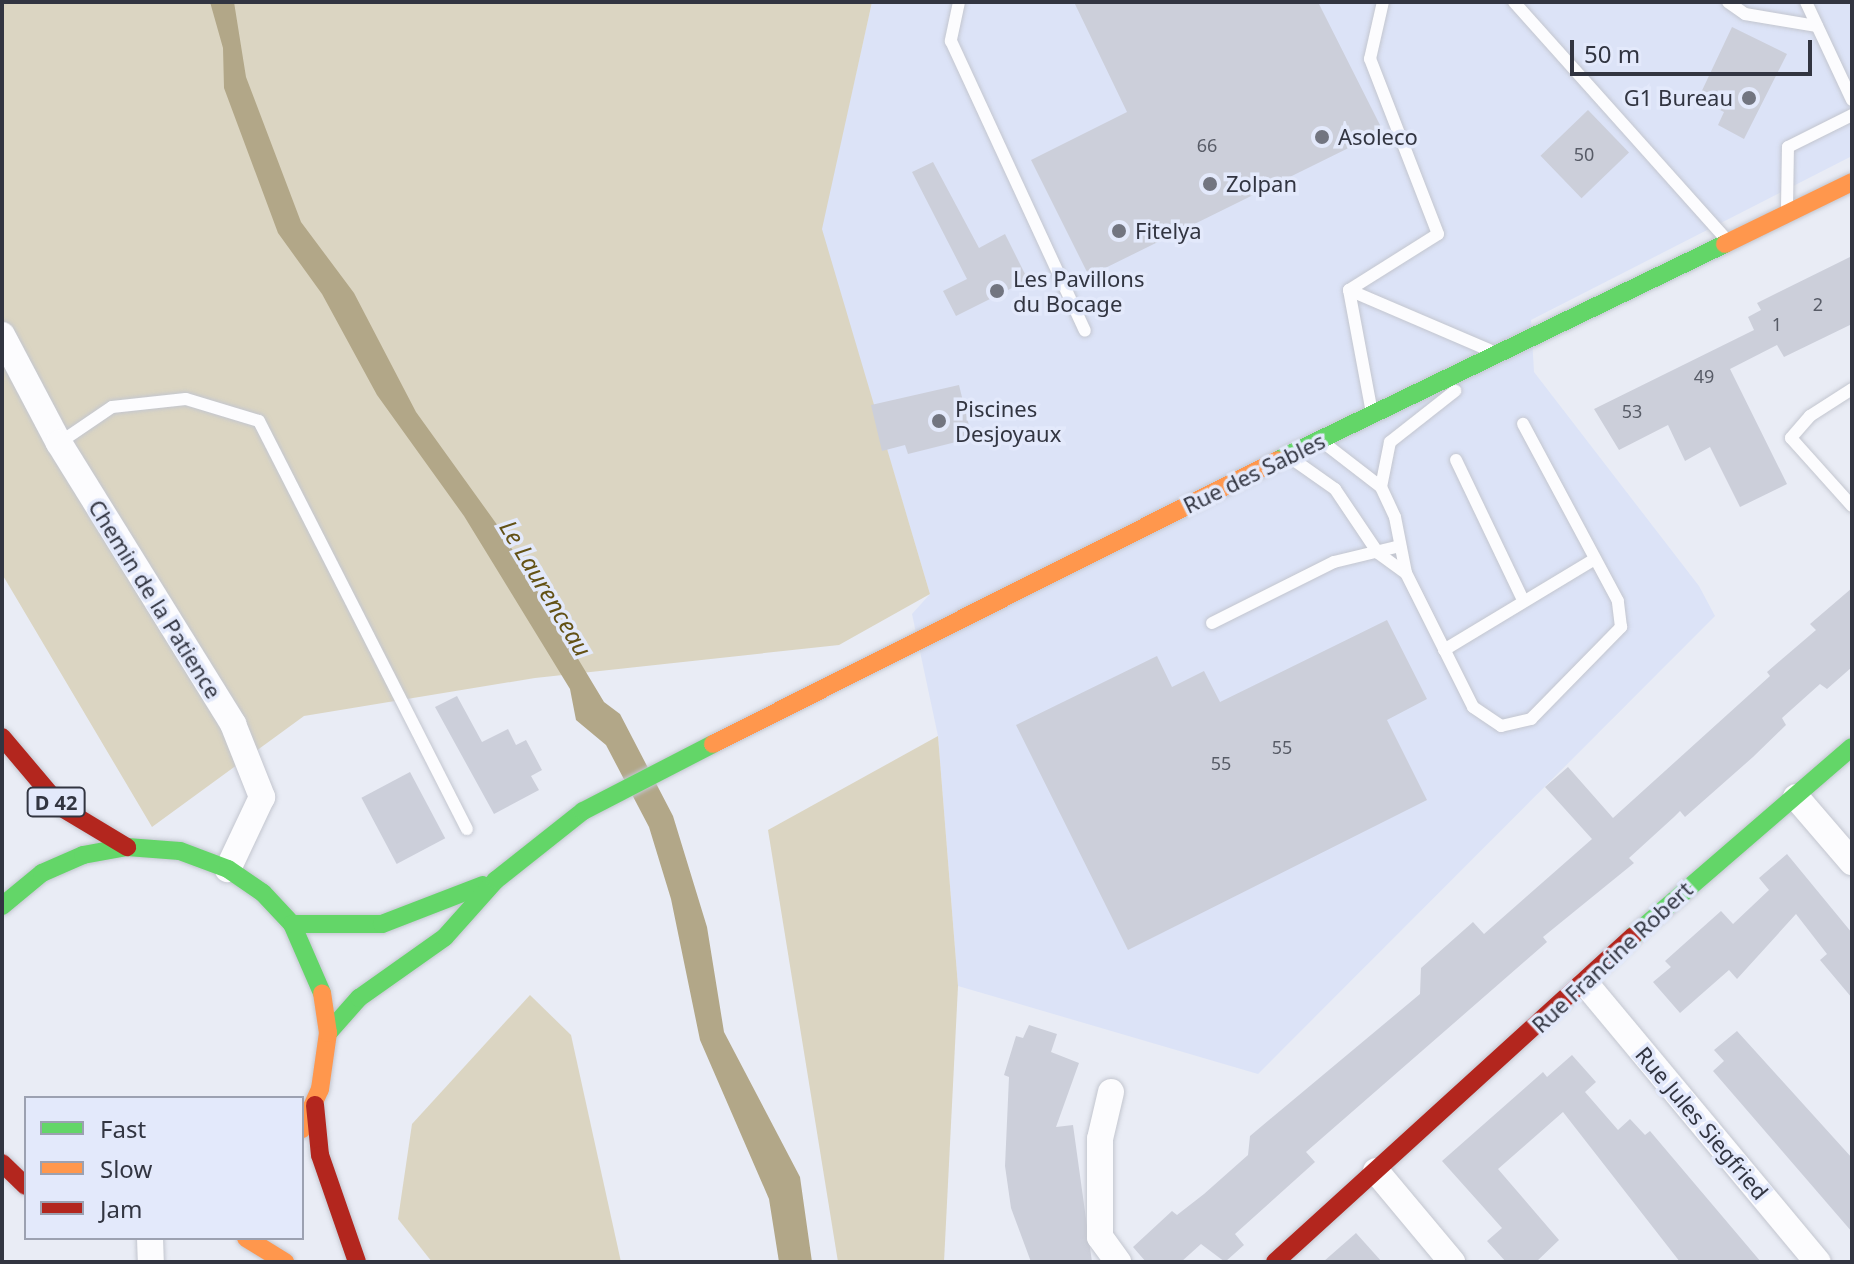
<!DOCTYPE html>
<style>
body{margin:0}
#map{position:relative;width:1854px;height:1264px;overflow:hidden;background:#e9ecf5;font-family:"Noto Sans",sans-serif}
div>[style]{position:absolute}
.built>*{inset:0;background:#dce3f7}
.green>*{inset:0;background:#dbd5c2}
.water>*{inset:0;background:#b2a788}
.building>*{inset:0;background:#cccfda;transform-origin:0 0}
.roads{filter:drop-shadow(0 0 2px #c3c6cf) drop-shadow(0 0 2px #c3c6cf)}
.lane>*{height:12px;margin:-6px;padding:0 6px;transform-origin:6px;border-radius:6px;background:#fcfcfe}
.street>*{height:26px;margin:-13px;padding:0 13px;transform-origin:13px;border-radius:13px;background:#fcfcfe}
.fast>*{height:18px;margin:-9px;padding:0 9px;transform-origin:9px;border-radius:9px;background:#63d668}
.slow>*{height:18px;margin:-9px;padding:0 9px;transform-origin:9px;border-radius:9px;background:#ff974d}
.jam>*{height:18px;margin:-9px;padding:0 9px;transform-origin:9px;border-radius:9px;background:#b3261e}
.dots>*{width:22px;height:22px;translate:-50% -50%;box-sizing:border-box;border:4px solid #e3e9fb;border-radius:50%}
span{translate:-50% -50%;white-space:nowrap;text-align:center;line-height:1.15;-webkit-text-stroke:7px #e3e9fb;paint-order:stroke}
.number-label{font-size:18px;color:#585c67}
.number-label span{-webkit-text-stroke-width:0}
.shield-label span{padding:2px 6px;background:#e3e9fb;border:2px solid;border-radius:6px;-webkit-text-stroke-width:0}
.shield-label{font-size:20px;color:#323541;font-weight:700}
.poi-label{font-size:22px;color:#323541}
.right{translate:-100% -50%;text-align:right}
.left{translate:0 -50%;text-align:left}
.street-label{font-size:22px;color:#323541}
.water-label{font-size:24px;color:#635115;font-style:italic}
.frame{position:absolute;inset:0;border:4px solid #323541;pointer-events:none}
.legend{position:absolute;left:24px;top:1096px;width:280px;height:144px;box-sizing:border-box;background:#e3e9fb;border:2px solid #9ca1b1;margin:0;padding:10px 14px;list-style:none;font-size:24px;color:#323541}
.legend li{display:flex;align-items:center;gap:16px;height:40px}
.legend b{width:40px;border:2px solid #9ca1b1}
.scale{position:absolute;left:1570px;top:40px;width:242px;height:36px;box-sizing:border-box;border:4px solid #323541;border-top:0;padding-left:10px;font-size:24px;line-height:28px;white-space:nowrap;color:#323541;-webkit-text-stroke:6px #e3e9fb;paint-order:stroke}
</style>
<div id="map">
<div class="built">
<i style="clip-path:polygon(872px 2px,1852px 2px,1852px 156px,1531px 320px,1534px 372px,1699px 586px,1715px 616px,1258px 1074px,958px 986px,938px 736px,912px 614px,930px 594px,821px 229px)"></i>
</div>
<div class="green">
<i style="clip-path:polygon(2px 2px,872px 2px,822px 229px,930px 594px,839px 645px,535px 678px,304px 716px,152px 827px,2px 574px)"></i>
<i style="clip-path:polygon(938px 736px,958px 986px,944px 1262px,838px 1262px,768px 830px)"></i>
<i style="clip-path:polygon(530px 995px,571px 1035px,621px 1262px,432px 1262px,398px 1219px,412px 1124px)"></i>
</div>
<div class="water">
<i style="clip-path:polygon(210px 2px,234px 2px,246px 77px,301px 222px,354px 293px,416px 412px,498px 526px,604px 702px,620px 714px,673px 816px,707px 927px,724px 1032px,800px 1177px,812px 1262px,779px 1262px,769px 1199px,700px 1040px,671px 899px,649px 827px,606px 745px,576px 720px,570px 689px,464px 516px,377px 395px,322px 294px,278px 233px,224px 88px,223px 48px)"></i>
</div>
<div class="building">
<i style="clip-path:polygon(1074px 2px,1318px 2px,1383px 131px,1089px 276px,1031px 160px,1127px 112px)"></i>
<i style="clip-path:polygon(1732px 27px,1787px 54px,1744px 139px,1718px 125px,1724px 112px,1698px 99px)"></i>
<i style="left:1588px;top:110px;width:59px;height:66px;rotate:46deg"></i>
<i style="clip-path:polygon(933px 162px,979px 248px,1005px 234px,1028px 280px,956px 316px,943px 291px,967px 279px,912px 172px)"></i>
<i style="clip-path:polygon(1852px 256px,1852px 324px,1784px 357px,1777px 345px,1730px 369px,1787px 484px,1740px 507px,1710px 447px,1685px 461px,1668px 425px,1619px 450px,1594px 409px,1754px 330px,1748px 317px,1761px 310px,1757px 303px)"></i>
<i style="clip-path:polygon(959px 385px,972px 438px,908px 454px,905px 445px,882px 451px,871px 405px)"></i>
<i style="clip-path:polygon(1852px 588px,1852px 667px,1827px 689px,1820px 684px,1782px 718px,1786px 725px,1753px 757px,1685px 817px,1680px 811px,1674px 817px,1629px 858px,1634px 863px,1543px 937px,1547px 942px,1306px 1152px,1315px 1162px,1235px 1234px,1244px 1245px,1225px 1262px,1201px 1244px,1181px 1262px,1146px 1262px,1133px 1247px,1172px 1211px,1177px 1215px,1204px 1194px,1248px 1155px,1250px 1136px,1420px 994px,1421px 968px,1473px 922px,1484px 934px,1592px 839px,1545px 787px,1568px 767px,1613px 818px,1770px 676px,1767px 672px,1816px 630px,1810px 624px)"></i>
<i style="clip-path:polygon(1387px 620px,1427px 699px,1387px 720px,1427px 800px,1128px 950px,1016px 725px,1157px 656px,1172px 687px,1204px 671px,1220px 702px)"></i>
<i style="clip-path:polygon(457px 696px,482px 742px,508px 729px,516px 745px,526px 740px,542px 770px,531px 776px,539px 790px,494px 814px,435px 707px)"></i>
<i style="left:410px;top:772px;width:75px;height:55px;rotate:62deg"></i>
<i style="clip-path:polygon(1787px 854px,1852px 933px,1852px 998px,1820px 960px,1827px 954px,1796px 914px,1737px 979px,1729px 970px,1680px 1013px,1653px 982px,1671px 967px,1665px 961px,1721px 911px,1733px 924px,1769px 890px,1759px 878px)"></i>
<i style="clip-path:polygon(1029px 1025px,1057px 1034px,1051px 1052px,1079px 1063px,1056px 1127px,1073px 1125px,1092px 1262px,1031px 1262px,1011px 1208px,1005px 1166px,1009px 1077px,1004px 1075px,1016px 1036px,1023px 1038px)"></i>
<i style="clip-path:polygon(1737px 1031px,1852px 1158px,1852px 1232px,1713px 1071px,1724px 1061px,1714px 1050px)"></i>
<i style="clip-path:polygon(1572px 1055px,1596px 1082px,1585px 1092px,1618px 1130px,1630px 1119px,1645px 1135px,1650px 1131px,1761px 1262px,1680px 1262px,1563px 1112px,1498px 1169px,1559px 1240px,1536px 1262px,1506px 1262px,1487px 1241px,1502px 1228px,1442px 1161px,1543px 1072px,1547px 1077px)"></i>
<i style="clip-path:polygon(1356px 1233px,1382px 1262px,1323px 1262px)"></i>
</div>
<div class="roads">
<div class="lane">
<i style="left:959px;top:2px;width:40px;rotate:102deg"></i>
<i style="left:951px;top:41px;width:319px;rotate:65.2deg"></i>
<i style="left:1514px;top:2px;width:318px;rotate:48.2deg"></i>
<i style="left:1728px;top:2px;width:21px;rotate:35deg"></i>
<i style="left:1745px;top:14px;width:73px;rotate:9.5deg"></i>
<i style="left:1806px;top:2px;width:108px;rotate:64.9deg"></i>
<i style="left:1787px;top:208px;width:61px;rotate:-89.1deg"></i>
<i style="left:1788px;top:147px;width:72px;rotate:-26.6deg"></i>
<i style="left:1349px;top:290px;width:105px;rotate:-32.2deg"></i>
<i style="left:1438px;top:234px;width:188px;rotate:-111.2deg"></i>
<i style="left:1370px;top:59px;width:58px;rotate:-77.2deg"></i>
<i style="left:1349px;top:290px;width:152px;rotate:23.2deg"></i>
<i style="left:1349px;top:290px;width:125px;rotate:79.4deg"></i>
<i style="left:1852px;top:389px;width:50px;rotate:147.3deg"></i>
<i style="left:1810px;top:416px;width:29px;rotate:131deg"></i>
<i style="left:1791px;top:438px;width:91px;rotate:48.1deg"></i>
<i style="left:59px;top:443px;width:64px;rotate:-34.2deg"></i>
<i style="left:112px;top:407px;width:74px;rotate:-6.2deg"></i>
<i style="left:186px;top:399px;width:76px;rotate:16.8deg"></i>
<i style="left:259px;top:421px;width:458px;rotate:63deg"></i>
<i style="left:1291px;top:458px;width:54px;rotate:35.2deg"></i>
<i style="left:1335px;top:489px;width:77px;rotate:56.1deg"></i>
<i style="left:1378px;top:553px;width:34px;rotate:36deg"></i>
<i style="left:1406px;top:573px;width:57px;rotate:-101.1deg"></i>
<i style="left:1395px;top:517px;width:33px;rotate:-115deg"></i>
<i style="left:1381px;top:487px;width:72px;rotate:-142.3deg"></i>
<i style="left:1456px;top:460px;width:155px;rotate:64.4deg"></i>
<i style="left:1381px;top:487px;width:46px;rotate:-78.7deg"></i>
<i style="left:1390px;top:442px;width:83px;rotate:-38.1deg"></i>
<i style="left:1406px;top:573px;width:150px;rotate:63.4deg"></i>
<i style="left:1473px;top:707px;width:34px;rotate:34deg"></i>
<i style="left:1501px;top:726px;width:31px;rotate:-13deg"></i>
<i style="left:1531px;top:719px;width:129px;rotate:-45.6deg"></i>
<i style="left:1621px;top:627px;width:26px;rotate:-97deg"></i>
<i style="left:1618px;top:601px;width:201px;rotate:-118.2deg"></i>
<i style="left:1212px;top:623px;width:136px;rotate:-26.6deg"></i>
<i style="left:1334px;top:562px;width:68px;rotate:-13.6deg"></i>
<i style="left:1444px;top:650px;width:174px;rotate:-31.1deg"></i>
</div>
<div class="street">
<i style="left:2px;top:335px;width:122px;rotate:62.2deg"></i>
<i style="left:59px;top:443px;width:331px;rotate:58.2deg"></i>
<i style="left:233px;top:724px;width:79px;rotate:68.3deg"></i>
<i style="left:262px;top:797px;width:80px;rotate:115.3deg"></i>
<i style="left:1796px;top:797px;width:86px;rotate:49.3deg"></i>
<i style="left:1586px;top:984px;width:362px;rotate:50.2deg"></i>
<i style="left:1111px;top:1092px;width:48px;rotate:103.2deg"></i>
<i style="left:1100px;top:1139px;width:98px;rotate:90deg"></i>
<i style="left:1100px;top:1237px;width:31px;rotate:54deg"></i>
<i style="left:1376px;top:1171px;width:119px;rotate:50.1deg"></i>
<i style="left:150px;top:1238px;width:24px;rotate:88deg"></i>
</div>
<div class="fast">
<i style="left:1278px;top:460px;width:496px;rotate:-25.8deg"></i>
<i style="left:2px;top:906px;width:52px;rotate:-39.5deg"></i>
<i style="left:42px;top:873px;width:45px;rotate:-23.7deg"></i>
<i style="left:83px;top:855px;width:45px;rotate:-10.3deg"></i>
<i style="left:127px;top:847px;width:53px;rotate:4.3deg"></i>
<i style="left:180px;top:851px;width:51px;rotate:20.6deg"></i>
<i style="left:228px;top:869px;width:42px;rotate:34.4deg"></i>
<i style="left:263px;top:893px;width:42px;rotate:46.9deg"></i>
<i style="left:292px;top:924px;width:75px;rotate:66.5deg"></i>
<i style="left:292px;top:924px;width:90px"></i>
<i style="left:382px;top:924px;width:108px;rotate:-21.1deg"></i>
<i style="left:1633px;top:936px;width:289px;rotate:-40.8deg"></i>
<i style="left:328px;top:1033px;width:47px;rotate:-48.5deg"></i>
<i style="left:359px;top:998px;width:105px;rotate:-35.3deg"></i>
<i style="left:445px;top:937px;width:76px;rotate:-48.2deg"></i>
<i style="left:496px;top:880px;width:111px;rotate:-38.4deg"></i>
<i style="left:583px;top:811px;width:146px;rotate:-27.3deg"></i>
</div>
<div class="slow">
<i style="left:1725px;top:244px;width:141px;rotate:-26deg"></i>
<i style="left:713px;top:744px;width:632px;rotate:-26.69deg"></i>
<i style="left:302px;top:1129px;width:44px;rotate:-65.8deg"></i>
<i style="left:320px;top:1089px;width:57px;rotate:-81.9deg"></i>
<i style="left:328px;top:1033px;width:40px;rotate:-98.5deg"></i>
<i style="left:246px;top:1238px;width:46px;rotate:31.6deg"></i>
</div>
<div class="jam">
<i style="left:2px;top:737px;width:93px;rotate:49.8deg"></i>
<i style="left:62px;top:808px;width:76px;rotate:31deg"></i>
<i style="left:315px;top:1105px;width:50px;rotate:84.3deg"></i>
<i style="left:320px;top:1155px;width:113px;rotate:70.9deg"></i>
<i style="left:2px;top:1163px;width:33px;rotate:44deg"></i>
<i style="left:1275px;top:1262px;width:484px;rotate:-42.3deg"></i>
</div>
</div>
<div class="dots">
<i style="left:1749px;top:98px;background:#727580"></i>
<i style="left:1322px;top:137px;background:#727580"></i>
<i style="left:1210px;top:184px;background:#727580"></i>
<i style="left:1119px;top:231px;background:#727580"></i>
<i style="left:997px;top:291px;background:#727580"></i>
<i style="left:939px;top:421px;background:#727580"></i>
</div>
<div class="number-label">
<span style="left:1207px;top:145px">66</span>
<span style="left:1584px;top:154px">50</span>
<span style="left:1818px;top:304px">2</span>
<span style="left:1777px;top:324px">1</span>
<span style="left:1704px;top:376px">49</span>
<span style="left:1632px;top:411px">53</span>
<span style="left:1282px;top:747px">55</span>
<span style="left:1221px;top:763px">55</span>
</div>
<div class="shield-label">
<span style="left:56px;top:802px">D 42</span>
</div>
<div class="poi-label">
<span class="right" style="left:1733px;top:98px">G1 Bureau</span>
<span class="left" style="left:1338px;top:137px">Asoleco</span>
<span class="left" style="left:1226px;top:184px">Zolpan</span>
<span class="left" style="left:1135px;top:231px">Fitelya</span>
<span class="left" style="left:1013px;top:291px">Les Pavillons<br>du Bocage</span>
<span class="left" style="left:955px;top:421px">Piscines<br>Desjoyaux</span>
</div>
<div class="street-label">
<span style="left:1254px;top:473px;rotate:-26deg">Rue des Sables</span>
<span style="left:155px;top:599px;rotate:58deg">Chemin de la Patience</span>
<span style="left:1612px;top:957px;rotate:-43deg">Rue Francine Robert</span>
<span style="left:1702px;top:1123px;rotate:50deg">Rue Jules Siegfried</span>
</div>
<div class="water-label">
<span style="left:546px;top:588px;rotate:59deg">Le Laurenceau</span>
</div>
<div class="frame"></div>
<ul class="legend">
<li><b style="height:10px;background:#63d668"></b>Fast</li>
<li><b style="height:10px;background:#ff974d"></b>Slow</li>
<li><b style="height:10px;background:#b3261e"></b>Jam</li>
</ul>
<div class="scale">50 m</div>
</div>
